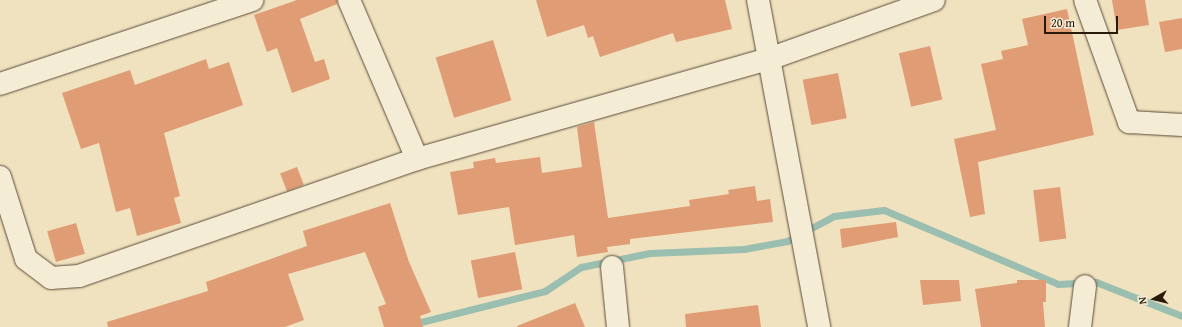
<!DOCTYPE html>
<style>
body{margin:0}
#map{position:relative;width:1182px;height:327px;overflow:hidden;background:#f0e1bf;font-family:"Gentium Book Plus",serif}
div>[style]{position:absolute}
.stream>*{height:7px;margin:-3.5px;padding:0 3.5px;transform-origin:3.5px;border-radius:3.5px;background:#9abeb0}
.building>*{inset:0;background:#e09c74;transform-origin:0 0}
.roads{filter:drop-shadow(0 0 1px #5a4b37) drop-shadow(0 0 1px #5a4b37)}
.minor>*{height:22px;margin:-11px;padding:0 11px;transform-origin:11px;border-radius:11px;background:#f5ecd5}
span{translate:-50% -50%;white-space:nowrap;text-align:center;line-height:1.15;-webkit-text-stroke:4px #f5ecd5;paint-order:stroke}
.north{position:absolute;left:1134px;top:279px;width:40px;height:40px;-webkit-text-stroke:3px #f5ecd5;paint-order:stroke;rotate:262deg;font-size:11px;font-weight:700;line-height:16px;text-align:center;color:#28190a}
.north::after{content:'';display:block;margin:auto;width:14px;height:18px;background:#28190a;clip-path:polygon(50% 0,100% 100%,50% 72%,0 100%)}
.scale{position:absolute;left:1044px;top:16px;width:74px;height:18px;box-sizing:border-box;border:2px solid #28190a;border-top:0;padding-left:5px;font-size:12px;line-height:14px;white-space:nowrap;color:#28190a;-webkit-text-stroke:3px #f5ecd5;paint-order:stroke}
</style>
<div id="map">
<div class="stream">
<i style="left:401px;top:327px;width:148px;rotate:-14deg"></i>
<i style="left:545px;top:291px;width:43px;rotate:-33.7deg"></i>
<i style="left:581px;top:267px;width:70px;rotate:-11.5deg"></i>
<i style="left:650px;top:253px;width:94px;rotate:-2.4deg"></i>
<i style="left:744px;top:249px;width:44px;rotate:-10.5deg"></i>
<i style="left:787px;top:241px;width:53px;rotate:-28deg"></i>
<i style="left:834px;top:216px;width:50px;rotate:-6.8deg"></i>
<i style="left:884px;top:210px;width:189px;rotate:23deg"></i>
<i style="left:1058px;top:284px;width:38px;rotate:-3deg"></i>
<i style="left:1096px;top:282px;width:92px;rotate:21.6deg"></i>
</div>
<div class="building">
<i style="clip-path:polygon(297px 0,337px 0,337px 4px,300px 19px,315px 62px,324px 59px,330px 79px,292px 93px,277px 48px,267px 52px,254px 15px)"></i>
<i style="clip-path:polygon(536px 0,725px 0,732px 29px,676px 42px,673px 33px,600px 57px,593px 36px,588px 38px,584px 25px,547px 37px)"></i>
<i style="clip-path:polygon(1112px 0,1145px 0,1149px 25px,1117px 30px)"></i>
<i style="clip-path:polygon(1067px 9px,1094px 135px,978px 162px,985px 214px,970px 217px,954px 139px,996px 130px,981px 64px,1003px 59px,1001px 51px,1028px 45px,1022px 19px)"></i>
<i style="clip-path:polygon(1182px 18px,1182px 49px,1165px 52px,1159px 22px)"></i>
<i style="left:493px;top:40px;width:63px;height:60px;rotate:73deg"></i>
<i style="left:930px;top:46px;width:55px;height:32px;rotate:77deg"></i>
<i style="clip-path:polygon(206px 59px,209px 69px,229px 62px,243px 105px,164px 133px,180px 196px,174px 198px,181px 223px,137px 236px,130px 208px,116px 212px,99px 143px,81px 149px,62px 93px,130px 70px,135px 85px)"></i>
<i style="left:838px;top:73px;width:46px;height:36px;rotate:79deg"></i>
<i style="clip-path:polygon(594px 122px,608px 218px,690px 206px,689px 200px,729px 194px,728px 190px,755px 186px,757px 201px,770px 199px,773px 222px,630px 239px,630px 244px,607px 247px,608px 252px,577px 257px,574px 235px,515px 245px,509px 207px,458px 215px,450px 172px,474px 168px,473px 162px,495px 158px,496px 163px,540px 157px,542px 173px,582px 167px,577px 127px)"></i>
<i style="left:297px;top:167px;width:19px;height:18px;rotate:69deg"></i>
<i style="left:1060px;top:187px;width:52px;height:27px;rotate:83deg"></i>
<i style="clip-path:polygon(390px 203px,409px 262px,431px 312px,420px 316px,423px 327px,384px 327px,378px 307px,386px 304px,365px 252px,288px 274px,304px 320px,285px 327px,108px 327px,107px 322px,208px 291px,206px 282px,307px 246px,303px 231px)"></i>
<i style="clip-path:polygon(896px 222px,898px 237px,842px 248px,840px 229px)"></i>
<i style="left:76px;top:223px;width:32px;height:30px;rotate:74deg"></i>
<i style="left:515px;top:252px;width:38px;height:45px;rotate:79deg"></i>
<i style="clip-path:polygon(920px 280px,959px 280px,961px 301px,923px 305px)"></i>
<i style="clip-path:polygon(1017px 280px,1046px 280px,1046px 302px,1043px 302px,1045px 327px,981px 327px,975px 289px,1017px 283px)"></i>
<i style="clip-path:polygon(575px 303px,585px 327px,517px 327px,517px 326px)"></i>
<i style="clip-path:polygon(758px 305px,761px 327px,686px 327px,685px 314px)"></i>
</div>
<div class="roads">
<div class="minor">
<i style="left:349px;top:0;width:173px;rotate:66.8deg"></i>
<i style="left:758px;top:0;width:333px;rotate:79.4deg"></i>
<i style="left:1085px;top:0;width:130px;rotate:70.2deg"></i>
<i style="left:1129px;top:122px;width:53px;rotate:3.2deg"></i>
<i style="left:0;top:84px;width:266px;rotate:-18.4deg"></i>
<i style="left:0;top:177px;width:86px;rotate:72.4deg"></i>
<i style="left:26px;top:259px;width:31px;rotate:37deg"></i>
<i style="left:51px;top:278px;width:28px;rotate:-4deg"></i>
<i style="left:79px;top:276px;width:358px;rotate:-19.1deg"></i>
<i style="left:417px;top:159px;width:366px;rotate:-15.9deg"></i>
<i style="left:769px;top:59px;width:175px;rotate:-19.7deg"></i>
<i style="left:612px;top:267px;width:60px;rotate:84.3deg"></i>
<i style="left:1080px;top:327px;width:41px;rotate:-83deg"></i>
</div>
</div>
<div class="north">N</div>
<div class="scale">20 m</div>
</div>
